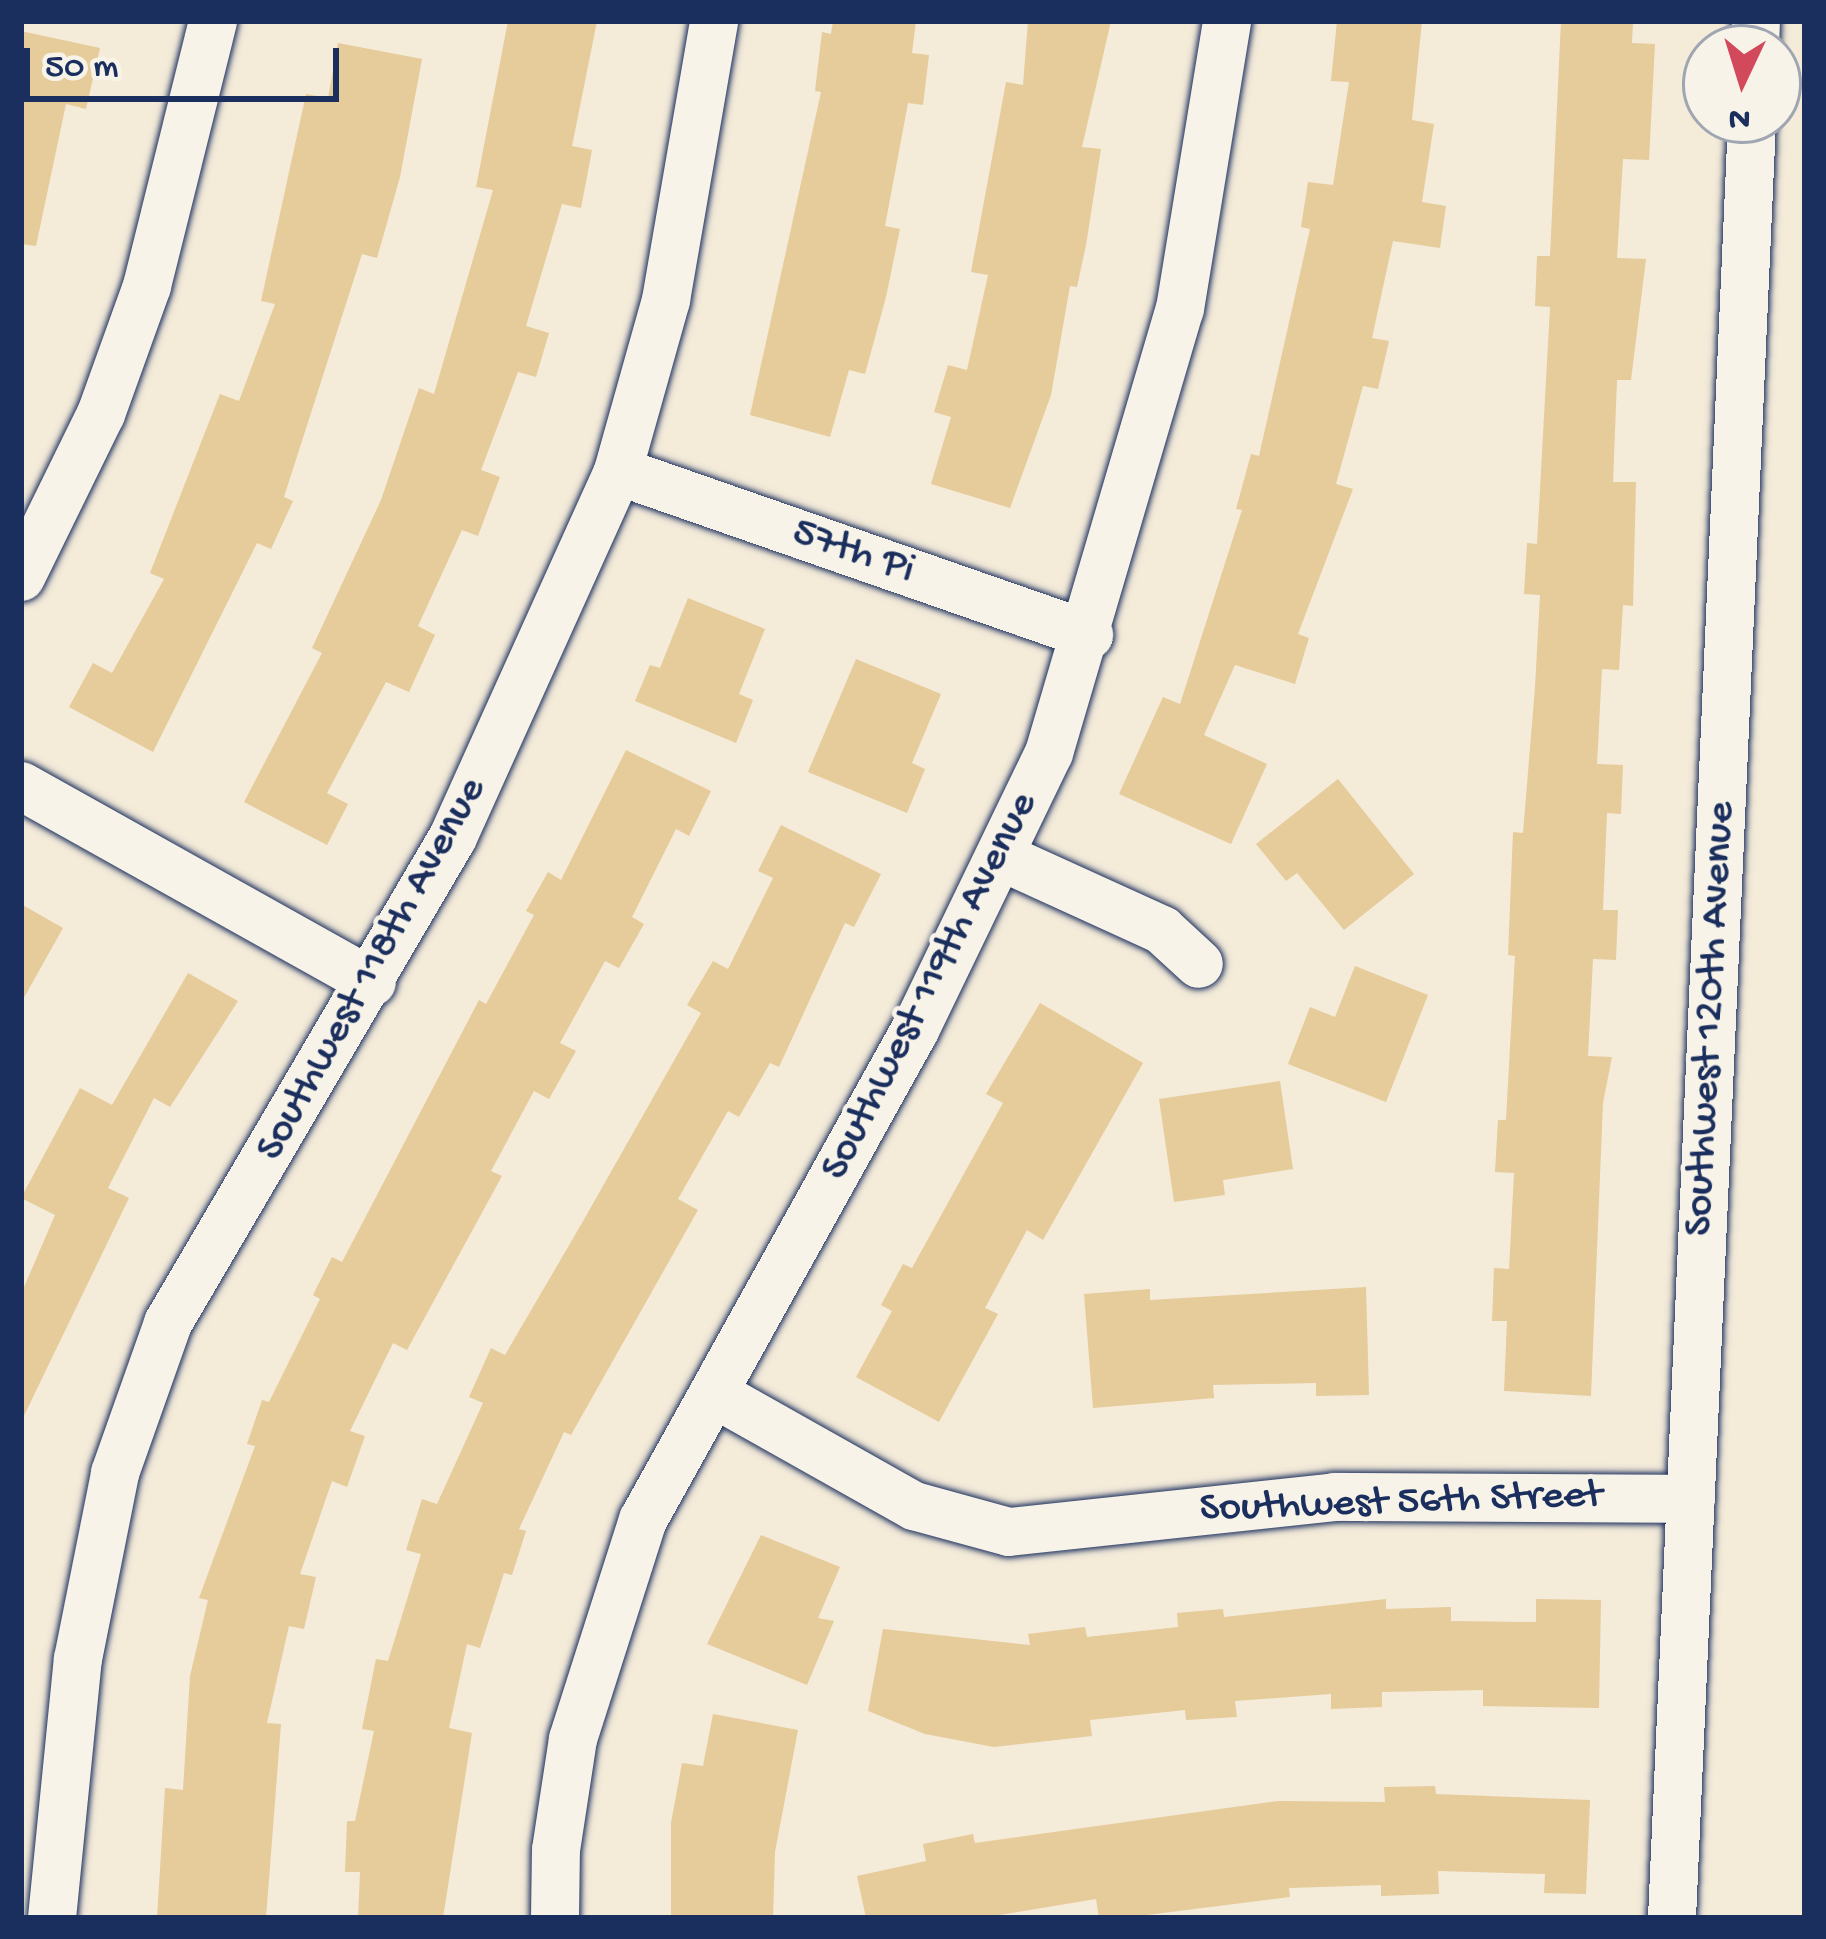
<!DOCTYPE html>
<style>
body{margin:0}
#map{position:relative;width:1826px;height:1939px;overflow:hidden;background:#f4ebd9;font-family:"Gochi Hand",sans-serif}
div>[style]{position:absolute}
.building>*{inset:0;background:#e6cb9b}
.roads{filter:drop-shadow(0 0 3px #1b2f5e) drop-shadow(0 0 3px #1b2f5e)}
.street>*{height:48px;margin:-24px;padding:0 24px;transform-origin:24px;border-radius:24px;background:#f7f3e8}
span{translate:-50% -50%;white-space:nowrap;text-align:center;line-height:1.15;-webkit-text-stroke:9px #f7f3e8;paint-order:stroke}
.street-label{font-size:42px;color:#1b2f5e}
.frame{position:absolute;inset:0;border:24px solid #1b2f5e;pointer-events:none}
.north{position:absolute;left:1682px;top:24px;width:120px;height:120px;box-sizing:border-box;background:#f7f3e8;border:3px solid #9fa5b1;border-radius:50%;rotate:184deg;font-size:33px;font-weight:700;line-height:48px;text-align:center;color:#1b2f5e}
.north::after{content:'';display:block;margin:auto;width:42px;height:54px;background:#d1495b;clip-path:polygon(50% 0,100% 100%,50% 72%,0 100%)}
.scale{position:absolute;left:24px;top:48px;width:315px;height:54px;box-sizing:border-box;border:6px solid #1b2f5e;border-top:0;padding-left:15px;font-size:36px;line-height:42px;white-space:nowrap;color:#1b2f5e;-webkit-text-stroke:9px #f7f3e8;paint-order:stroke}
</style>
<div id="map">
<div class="building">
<i style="clip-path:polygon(508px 21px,597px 21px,572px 146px,592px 150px,581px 208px,562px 204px,526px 326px,549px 333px,536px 377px,518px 372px,481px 470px,500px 477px,478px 536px,462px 530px,418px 626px,435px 635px,409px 692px,386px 682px,327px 793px,348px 804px,327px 845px,244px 802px,322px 653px,312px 648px,381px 500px,419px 388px,434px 394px,493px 190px,476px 187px)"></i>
<i style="clip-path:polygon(833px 21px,916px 21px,912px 53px,929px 55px,923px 105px,908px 103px,885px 226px,900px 229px,886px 297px,865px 374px,849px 370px,830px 437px,750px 415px,821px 92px,815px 91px,822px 32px,831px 34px)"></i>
<i style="clip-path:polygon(1028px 21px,1111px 21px,1082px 147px,1101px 149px,1086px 245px,1077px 287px,1070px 286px,1051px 395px,1010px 508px,931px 484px,951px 417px,934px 412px,948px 365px,967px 370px,988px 275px,971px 272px,1006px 82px,1023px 85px)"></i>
<i style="clip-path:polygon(1337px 21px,1422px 21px,1412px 120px,1434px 124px,1422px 202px,1446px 206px,1440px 248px,1393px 241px,1372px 338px,1389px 341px,1378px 389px,1363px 386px,1336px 484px,1353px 489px,1298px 634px,1309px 638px,1295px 684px,1235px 665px,1204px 735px,1267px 764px,1231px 844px,1119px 794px,1163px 697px,1180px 704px,1242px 510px,1236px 509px,1251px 454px,1259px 456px,1310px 229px,1301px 227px,1308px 182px,1333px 185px,1349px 82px,1331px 81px)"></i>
<i style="clip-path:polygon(1561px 21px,1633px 21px,1632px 43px,1655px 44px,1649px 160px,1623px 159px,1617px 258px,1646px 259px,1631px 380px,1617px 380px,1613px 482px,1636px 482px,1633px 606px,1623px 605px,1619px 670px,1602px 669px,1597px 764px,1623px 765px,1621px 814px,1607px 813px,1603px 910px,1618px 910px,1616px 960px,1593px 959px,1588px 1056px,1612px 1057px,1603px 1103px,1591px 1396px,1504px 1391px,1507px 1321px,1492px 1321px,1494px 1268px,1509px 1269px,1514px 1173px,1495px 1172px,1498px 1120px,1506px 1120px,1515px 956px,1508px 955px,1513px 832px,1523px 833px,1535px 687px,1540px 595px,1524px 594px,1527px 543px,1537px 544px,1550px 307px,1535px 306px,1537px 256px,1550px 256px)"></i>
<i style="clip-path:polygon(21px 31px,100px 48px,86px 109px,66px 104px,36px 246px,21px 244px)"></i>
<i style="clip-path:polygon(338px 43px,422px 59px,400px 177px,377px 258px,362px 254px,284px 497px,293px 501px,271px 549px,257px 543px,153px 752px,69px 707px,93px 663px,112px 673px,164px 579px,150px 573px,220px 394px,239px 401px,275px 304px,261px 301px,306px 94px,328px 98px)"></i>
<i style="clip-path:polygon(688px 598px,765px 629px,739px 694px,753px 700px,736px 743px,635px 701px,650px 665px,660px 668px)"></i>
<i style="clip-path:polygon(856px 659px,941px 694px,912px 763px,925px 769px,907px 813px,808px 772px)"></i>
<i style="clip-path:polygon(626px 750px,711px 791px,689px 836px,676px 829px,632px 917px,644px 924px,619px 968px,605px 961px,560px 1043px,576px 1051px,549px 1099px,534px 1091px,491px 1171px,502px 1176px,407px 1350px,393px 1343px,350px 1431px,365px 1436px,347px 1487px,332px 1481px,300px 1574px,316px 1577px,304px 1629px,289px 1626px,267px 1723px,281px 1724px,266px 1918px,157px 1918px,165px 1788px,183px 1790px,190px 1676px,208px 1600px,199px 1598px,255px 1446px,247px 1444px,262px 1400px,269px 1402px,320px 1299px,313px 1295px,332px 1257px,342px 1262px,479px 1000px,486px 1004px,534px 915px,526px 911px,548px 872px,561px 880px)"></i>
<i style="clip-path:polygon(1338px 779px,1414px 874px,1344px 930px,1297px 873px,1286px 881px,1256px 844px)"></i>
<i style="clip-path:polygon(781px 825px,881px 874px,854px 927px,845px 923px,779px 1067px,770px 1063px,739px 1117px,728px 1111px,678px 1199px,698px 1210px,571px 1435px,564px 1432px,519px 1529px,526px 1531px,512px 1575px,504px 1573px,480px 1648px,467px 1644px,449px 1728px,472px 1733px,443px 1918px,358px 1918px,360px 1872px,345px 1872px,347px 1821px,355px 1821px,374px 1731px,362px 1729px,376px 1659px,388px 1661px,421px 1554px,406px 1550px,422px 1499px,437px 1504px,483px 1403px,469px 1397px,491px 1348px,505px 1355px,582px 1223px,701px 1013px,687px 1005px,713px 961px,728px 969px,773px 878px,758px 871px)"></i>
<i style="clip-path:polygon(21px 904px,63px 928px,21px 1003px)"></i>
<i style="clip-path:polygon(1355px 966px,1428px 995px,1386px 1102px,1288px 1064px,1310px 1007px,1335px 1017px)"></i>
<i style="clip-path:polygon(188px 973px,238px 1001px,170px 1107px,154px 1098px,108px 1188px,129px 1198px,21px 1422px,21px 1294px,55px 1215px,21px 1198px,80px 1088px,112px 1105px)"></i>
<i style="clip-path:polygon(1040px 1003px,1143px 1063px,1043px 1240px,1027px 1230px,985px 1308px,998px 1314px,939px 1422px,856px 1377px,892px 1311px,881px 1305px,903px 1264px,912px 1268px,1003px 1103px,986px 1094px)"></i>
<i style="clip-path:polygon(1280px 1081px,1293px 1169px,1223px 1180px,1225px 1195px,1174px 1202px,1159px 1099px)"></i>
<i style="clip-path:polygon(1366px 1287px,1369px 1395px,1316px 1396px,1316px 1383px,1213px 1385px,1214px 1398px,1093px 1408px,1084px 1294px,1150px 1289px,1150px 1300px)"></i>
<i style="clip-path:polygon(761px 1535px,840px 1567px,818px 1618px,834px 1621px,807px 1685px,707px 1644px)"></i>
<i style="clip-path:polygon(1386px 1599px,1386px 1609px,1451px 1607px,1451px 1621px,1536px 1622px,1536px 1599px,1601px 1600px,1599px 1708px,1483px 1706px,1483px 1690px,1382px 1692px,1382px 1707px,1331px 1709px,1331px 1694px,1235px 1701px,1237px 1717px,1186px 1720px,1185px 1710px,1090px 1720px,1092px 1736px,994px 1747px,925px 1734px,868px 1711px,883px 1629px,1030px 1645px,1028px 1634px,1085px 1627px,1087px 1637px,1178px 1627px,1177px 1613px,1223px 1609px,1224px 1617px)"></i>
<i style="clip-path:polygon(713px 1714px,798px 1730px,775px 1852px,773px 1918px,671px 1918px,671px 1823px,682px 1763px,703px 1766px)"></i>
<i style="clip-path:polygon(1435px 1786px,1436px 1794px,1590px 1800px,1586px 1894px,1544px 1893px,1545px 1874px,1438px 1871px,1439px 1894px,1381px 1896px,1381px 1885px,1289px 1888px,1290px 1897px,1123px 1918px,1099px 1918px,1096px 1899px,981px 1918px,866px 1918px,857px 1876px,926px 1861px,923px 1844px,973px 1834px,975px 1843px,1278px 1801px,1385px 1802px,1384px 1787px)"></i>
</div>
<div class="roads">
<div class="street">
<i style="left:1755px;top:48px;width:27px;rotate:-88deg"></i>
<i style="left:618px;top:471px;width:499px;rotate:19.2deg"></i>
<i style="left:21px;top:577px;width:182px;rotate:-63.9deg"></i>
<i style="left:101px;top:414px;width:136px;rotate:-70.2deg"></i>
<i style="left:147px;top:286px;width:273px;rotate:-76deg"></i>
<i style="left:21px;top:786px;width:402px;rotate:29.2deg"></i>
<i style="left:1004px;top:858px;width:174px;rotate:24.5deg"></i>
<i style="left:1162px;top:930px;width:50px;rotate:42.6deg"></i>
<i style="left:715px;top:1394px;width:228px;rotate:29.4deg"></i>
<i style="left:914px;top:1506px;width:98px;rotate:15.3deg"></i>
<i style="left:1009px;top:1532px;width:327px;rotate:-6.1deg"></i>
<i style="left:1334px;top:1497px;width:357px;rotate:0.3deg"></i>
<i style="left:52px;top:1918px;width:260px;rotate:-84.3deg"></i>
<i style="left:78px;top:1659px;width:190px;rotate:-78.7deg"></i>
<i style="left:115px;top:1473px;width:159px;rotate:-70.5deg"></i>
<i style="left:168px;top:1323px;width:563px;rotate:-59.61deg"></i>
<i style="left:453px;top:837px;width:401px;rotate:-65.7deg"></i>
<i style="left:618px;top:471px;width:178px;rotate:-74.3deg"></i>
<i style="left:666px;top:300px;width:283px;rotate:-80.2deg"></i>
<i style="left:555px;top:1918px;width:68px;rotate:-89.2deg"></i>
<i style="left:556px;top:1850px;width:112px;rotate:-81.3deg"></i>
<i style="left:573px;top:1739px;width:230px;rotate:-72.3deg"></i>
<i style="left:643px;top:1520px;width:560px;rotate:-60.97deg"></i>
<i style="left:915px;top:1030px;width:308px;rotate:-64.2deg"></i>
<i style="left:1049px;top:753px;width:463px;rotate:-73.6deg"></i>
<i style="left:1180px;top:309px;width:292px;rotate:-80.7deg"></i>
<i style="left:1672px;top:1918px;width:1800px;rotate:-87.45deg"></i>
</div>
</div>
<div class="street-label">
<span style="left:853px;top:553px;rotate:19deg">57th Pi</span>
<span style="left:373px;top:970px;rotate:-61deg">Southwest 118th Avenue</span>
<span style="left:931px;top:987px;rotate:-63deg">Southwest 119th Avenue</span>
<span style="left:1712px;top:1019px;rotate:-87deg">Southwest 120th Avenue</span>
<span style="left:1401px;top:1504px;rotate:-2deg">Southwest 56th Street</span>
</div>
<div class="frame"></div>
<div class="north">N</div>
<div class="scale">50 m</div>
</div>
